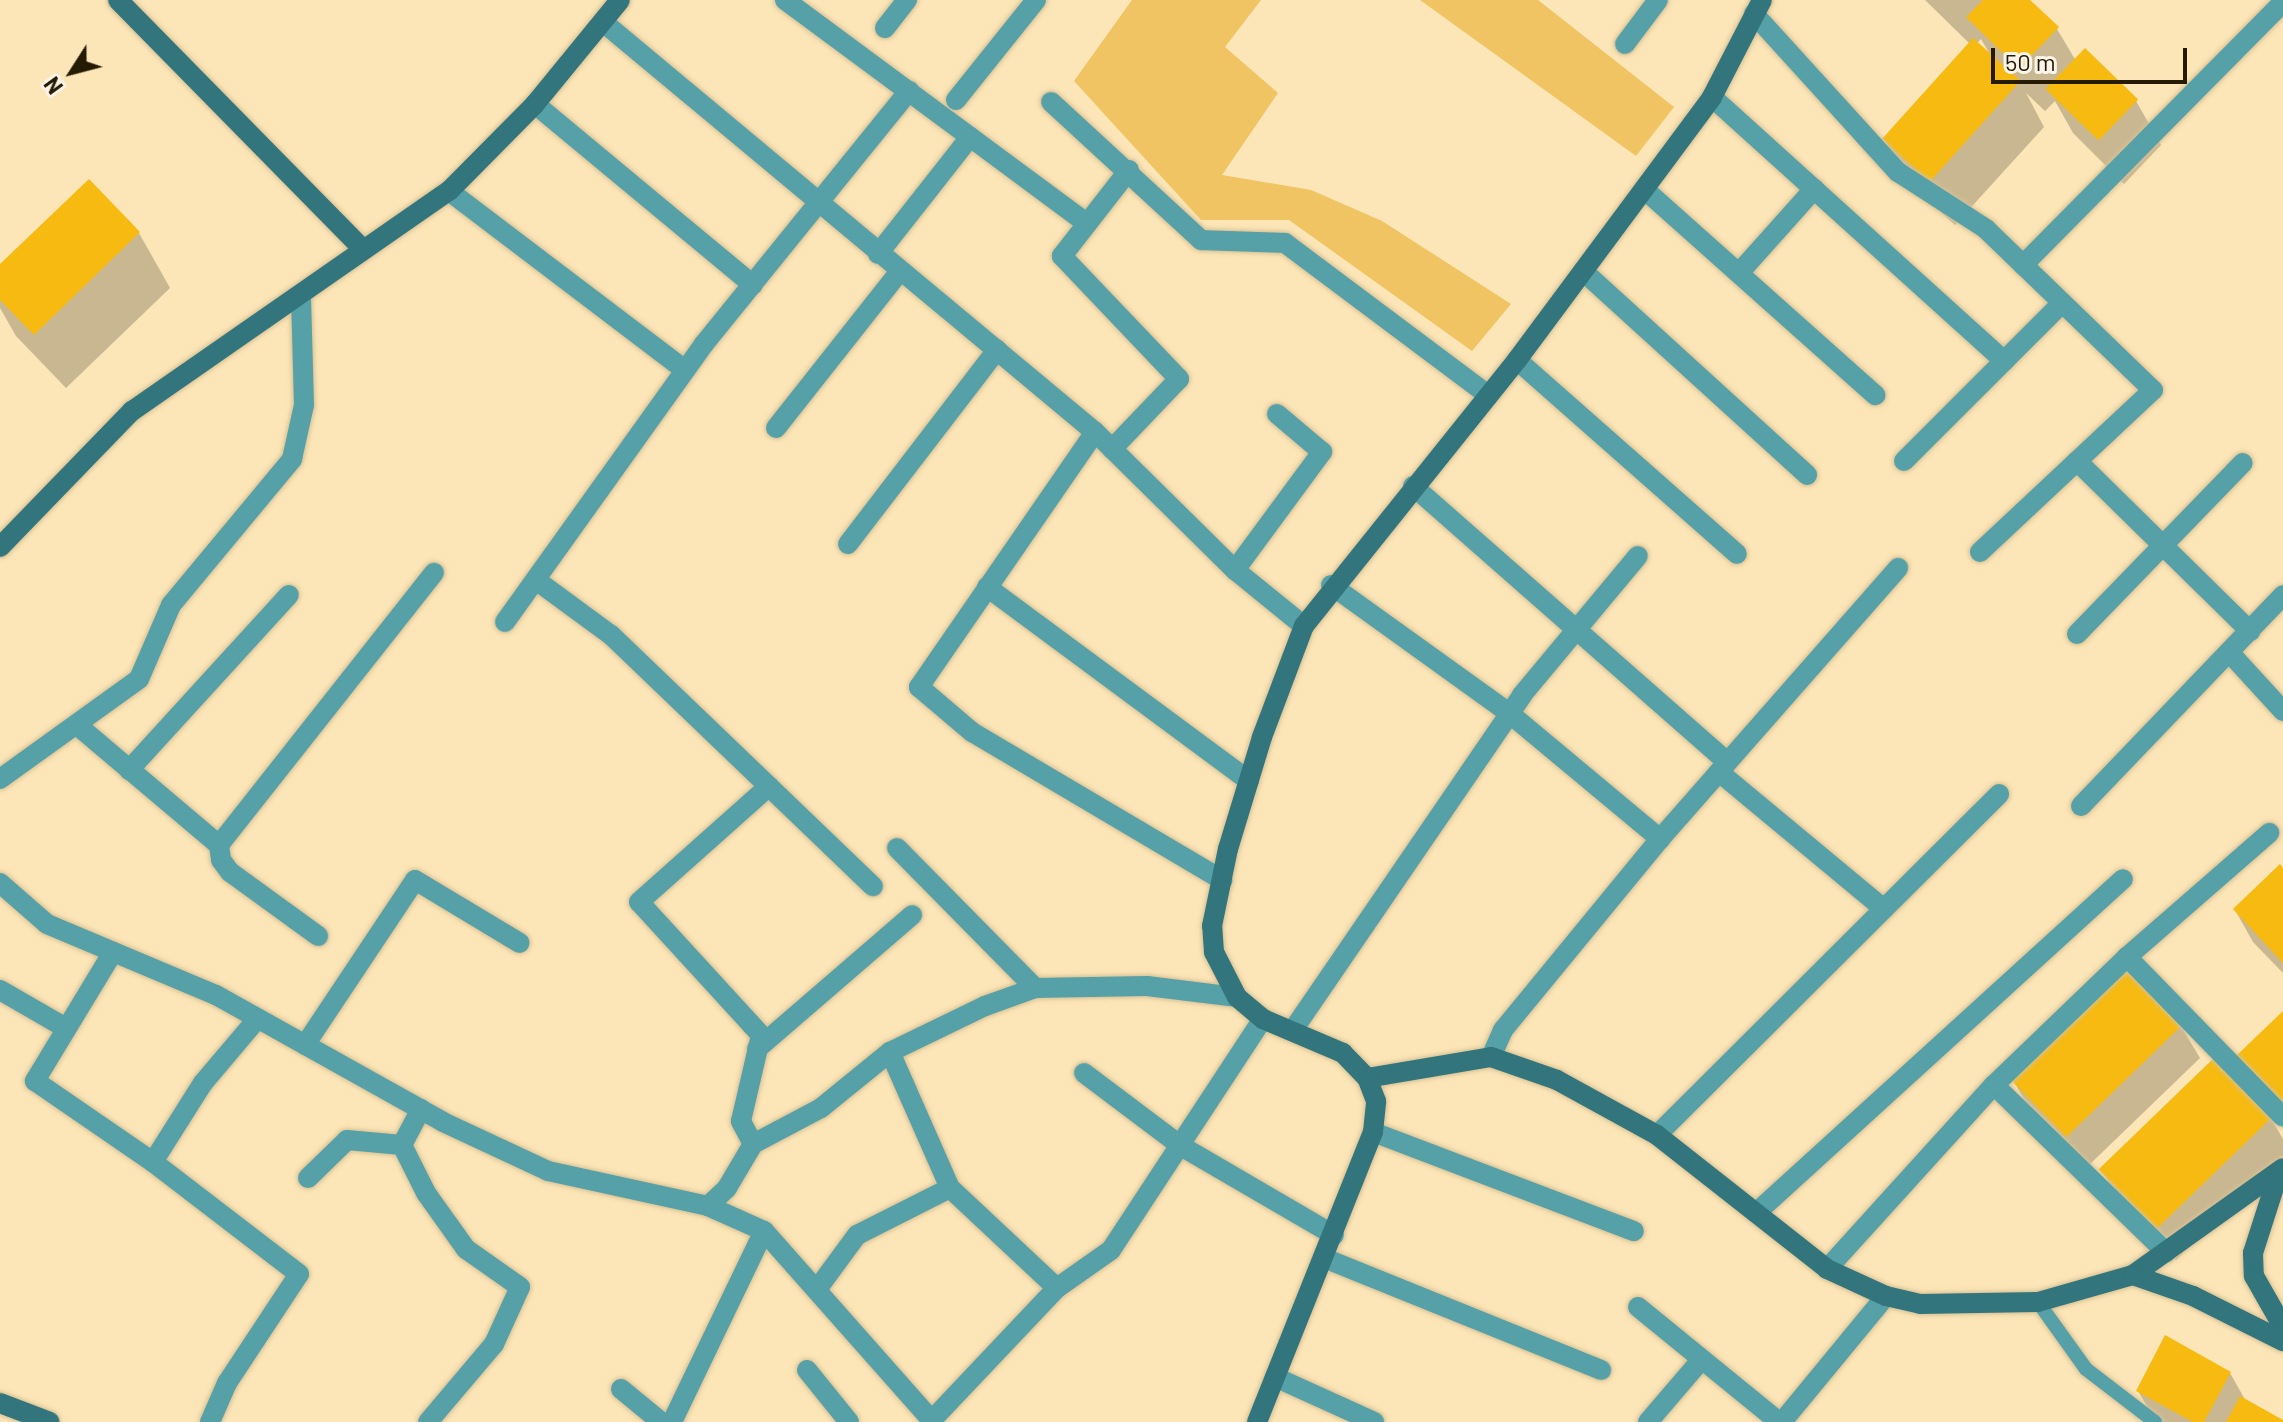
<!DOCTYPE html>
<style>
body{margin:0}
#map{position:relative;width:2283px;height:1422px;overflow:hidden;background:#fce5b6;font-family:Barlow,sans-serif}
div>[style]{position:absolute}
.green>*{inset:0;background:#f1c463}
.shadow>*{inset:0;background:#0003}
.building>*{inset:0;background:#f6ba10;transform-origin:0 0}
.roads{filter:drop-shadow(0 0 2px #d5c196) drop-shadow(0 0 2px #d5c196)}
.lane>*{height:14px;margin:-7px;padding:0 7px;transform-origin:7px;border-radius:7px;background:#56a0a8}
.street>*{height:20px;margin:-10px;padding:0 10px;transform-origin:10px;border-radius:10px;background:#56a0a8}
.secondary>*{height:20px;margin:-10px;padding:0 10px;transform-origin:10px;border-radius:10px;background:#32757c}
span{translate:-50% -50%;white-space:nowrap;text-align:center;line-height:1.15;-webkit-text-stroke:7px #faf4e9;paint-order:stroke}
.north{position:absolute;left:32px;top:32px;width:80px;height:80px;-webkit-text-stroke:6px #faf4e9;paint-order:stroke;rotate:234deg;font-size:22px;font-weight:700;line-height:32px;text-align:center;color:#251b03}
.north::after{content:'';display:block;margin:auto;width:28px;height:36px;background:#251b03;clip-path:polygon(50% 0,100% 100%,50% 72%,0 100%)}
.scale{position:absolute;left:1991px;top:48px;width:196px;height:36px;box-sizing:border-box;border:4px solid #251b03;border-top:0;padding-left:10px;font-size:24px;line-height:28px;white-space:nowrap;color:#251b03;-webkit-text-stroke:6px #faf4e9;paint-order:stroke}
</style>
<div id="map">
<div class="green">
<i style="clip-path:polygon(1132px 0,1261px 0,1225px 47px,1278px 93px,1222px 175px,1311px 190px,1382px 221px,1511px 304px,1472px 351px,1289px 220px,1201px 220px,1074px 81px)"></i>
<i style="clip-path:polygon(1420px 0,1538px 0,1674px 107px,1636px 156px)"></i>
</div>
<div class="shadow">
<i style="clip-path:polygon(evenodd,1925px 0,2028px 0,2057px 29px,2076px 61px,2136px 101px,2161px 145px,2124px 184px,2073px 133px,2055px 101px,2045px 111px,2026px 93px,2044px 127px,1955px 225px,1909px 183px,1884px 139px,1970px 44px,1925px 0,1981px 39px,1991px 56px,1976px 44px,1981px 39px)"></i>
<i style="clip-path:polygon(139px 233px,170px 288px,66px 388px,16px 336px,0 308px,0 267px)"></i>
<i style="clip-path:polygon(2283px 871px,2283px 973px,2253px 942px,2235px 910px)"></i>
<i style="clip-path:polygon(2181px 1026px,2200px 1058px,2086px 1168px,2030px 1110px,2012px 1078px)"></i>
<i style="clip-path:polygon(2271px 1118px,2283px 1139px,2283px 1156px,2176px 1260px,2120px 1202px,2102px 1170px)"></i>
<i style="clip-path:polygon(2230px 1373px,2247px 1403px,2283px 1422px,2156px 1422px,2138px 1391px)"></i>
</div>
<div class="building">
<i style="clip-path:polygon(1983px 0,2030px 0,2059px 27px,2019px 69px,1966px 17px)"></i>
<i style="left:1973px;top:38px;width:64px;height:136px;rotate:42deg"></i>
<i style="left:2085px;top:48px;width:74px;height:57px;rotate:44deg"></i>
<i style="clip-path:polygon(89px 179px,140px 232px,34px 335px,0 300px,0 264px)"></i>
<i style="clip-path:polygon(2280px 864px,2283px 868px,2283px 963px,2233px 909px)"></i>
<i style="left:2125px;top:965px;width:83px;height:162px;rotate:46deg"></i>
<i style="clip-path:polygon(2283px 1011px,2283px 1105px,2236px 1056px)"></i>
<i style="left:2215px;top:1057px;width:83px;height:162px;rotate:46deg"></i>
<i style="clip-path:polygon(2165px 1335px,2231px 1372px,2204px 1422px,2193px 1422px,2136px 1391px)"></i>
<i style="clip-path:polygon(2240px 1396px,2283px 1420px,2283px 1422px,2226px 1422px)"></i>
</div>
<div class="roads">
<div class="lane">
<i style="left:2038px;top:1302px;width:82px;rotate:54.4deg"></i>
<i style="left:2086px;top:1369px;width:87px;rotate:37.5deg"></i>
</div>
<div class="street">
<i style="left:785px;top:0;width:373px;rotate:36.5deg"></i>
<i style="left:1754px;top:14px;width:214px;rotate:47.7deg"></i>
<i style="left:1898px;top:172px;width:105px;rotate:32.9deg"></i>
<i style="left:1986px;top:229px;width:232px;rotate:44deg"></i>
<i style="left:2153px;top:390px;width:237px;rotate:136.9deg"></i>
<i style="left:603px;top:22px;width:640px;rotate:39.81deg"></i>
<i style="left:1095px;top:432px;width:197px;rotate:44.6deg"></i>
<i style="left:1235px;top:570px;width:89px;rotate:39.1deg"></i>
<i style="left:885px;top:28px;width:36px;rotate:-52deg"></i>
<i style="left:1625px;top:44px;width:55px;rotate:-53.1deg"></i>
<i style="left:1712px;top:97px;width:394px;rotate:42.1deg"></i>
<i style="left:956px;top:100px;width:128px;rotate:-51.3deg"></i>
<i style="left:1051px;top:102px;width:204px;rotate:42.6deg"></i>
<i style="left:1201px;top:240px;width:84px;rotate:2deg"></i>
<i style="left:1285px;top:243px;width:254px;rotate:36.8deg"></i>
<i style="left:535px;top:104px;width:283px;rotate:39.7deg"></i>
<i style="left:1644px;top:189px;width:310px;rotate:41.7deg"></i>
<i style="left:449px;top:191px;width:296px;rotate:37.2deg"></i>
<i style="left:878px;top:254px;width:149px;rotate:-51.8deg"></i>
<i style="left:2023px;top:265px;width:370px;rotate:-45.3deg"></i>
<i style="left:1583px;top:271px;width:303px;rotate:42.3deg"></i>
<i style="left:1739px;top:273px;width:113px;rotate:-48.2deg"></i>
<i style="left:1517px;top:360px;width:293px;rotate:41.4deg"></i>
<i style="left:776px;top:428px;width:199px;rotate:-51.7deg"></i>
<i style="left:1095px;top:432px;width:310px;rotate:124.6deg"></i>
<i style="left:919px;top:687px;width:70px;rotate:40.3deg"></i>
<i style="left:972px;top:732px;width:291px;rotate:30.6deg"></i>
<i style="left:1112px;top:449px;width:97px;rotate:-46.3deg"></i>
<i style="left:1179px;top:379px;width:170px;rotate:-133.6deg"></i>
<i style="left:1062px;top:256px;width:109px;rotate:-52.1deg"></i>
<i style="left:1904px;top:461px;width:223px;rotate:-45deg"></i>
<i style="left:2077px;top:461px;width:243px;rotate:44.5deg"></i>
<i style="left:1413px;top:486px;width:418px;rotate:41.3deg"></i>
<i style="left:848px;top:544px;width:245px;rotate:-52.5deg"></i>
<i style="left:1235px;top:570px;width:147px;rotate:-53.6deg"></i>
<i style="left:1322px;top:452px;width:59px;rotate:-139.8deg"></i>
<i style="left:536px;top:580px;width:93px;rotate:36.3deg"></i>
<i style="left:611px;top:635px;width:363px;rotate:43.8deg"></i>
<i style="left:1331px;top:585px;width:219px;rotate:35.7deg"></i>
<i style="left:1509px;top:713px;width:197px;rotate:39.8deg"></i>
<i style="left:987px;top:587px;width:326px;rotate:36.5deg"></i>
<i style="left:505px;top:622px;width:342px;rotate:-54.4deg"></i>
<i style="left:704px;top:344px;width:326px;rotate:-51deg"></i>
<i style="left:2077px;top:634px;width:238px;rotate:-45.9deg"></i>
<i style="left:2229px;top:652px;width:80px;rotate:47.5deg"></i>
<i style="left:77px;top:725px;width:186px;rotate:40.2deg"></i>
<i style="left:219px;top:845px;width:15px;rotate:82deg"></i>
<i style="left:221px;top:860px;width:15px;rotate:53deg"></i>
<i style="left:230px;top:872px;width:109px;rotate:36deg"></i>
<i style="left:129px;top:770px;width:237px;rotate:-47.6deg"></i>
<i style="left:1719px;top:772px;width:214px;rotate:39.7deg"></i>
<i style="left:0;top:779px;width:171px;rotate:-35.7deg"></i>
<i style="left:139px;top:679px;width:81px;rotate:-66.6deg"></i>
<i style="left:171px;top:605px;width:190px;rotate:-50.3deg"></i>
<i style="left:292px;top:459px;width:55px;rotate:-77.5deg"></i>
<i style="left:304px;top:405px;width:107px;rotate:-91.6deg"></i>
<i style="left:2081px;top:806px;width:292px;rotate:-46.2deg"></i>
<i style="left:219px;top:845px;width:347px;rotate:-51.7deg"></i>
<i style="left:897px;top:848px;width:197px;rotate:45.4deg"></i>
<i style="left:0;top:883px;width:62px;rotate:41.1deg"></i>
<i style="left:47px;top:924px;width:183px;rotate:22.8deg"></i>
<i style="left:216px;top:995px;width:260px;rotate:29.2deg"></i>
<i style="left:443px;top:1122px;width:116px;rotate:25deg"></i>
<i style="left:548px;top:1171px;width:164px;rotate:12.3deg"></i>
<i style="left:708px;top:1206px;width:26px;rotate:-43deg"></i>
<i style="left:727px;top:1188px;width:51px;rotate:-59.4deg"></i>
<i style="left:753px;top:1144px;width:77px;rotate:-27.9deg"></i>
<i style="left:821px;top:1108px;width:89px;rotate:-39.1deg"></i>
<i style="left:890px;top:1052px;width:106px;rotate:-25.8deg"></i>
<i style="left:985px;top:1006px;width:53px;rotate:-19.8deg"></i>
<i style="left:1035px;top:988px;width:112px;rotate:-1deg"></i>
<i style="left:1147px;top:986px;width:91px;rotate:7deg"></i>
<i style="left:113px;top:952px;width:151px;rotate:121.2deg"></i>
<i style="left:35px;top:1081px;width:143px;rotate:34.5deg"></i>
<i style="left:153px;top:1162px;width:184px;rotate:37.5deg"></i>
<i style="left:299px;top:1274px;width:131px;rotate:123.4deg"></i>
<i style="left:227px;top:1383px;width:43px;rotate:113.6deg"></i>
<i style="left:2127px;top:957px;width:223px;rotate:45.7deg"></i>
<i style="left:0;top:990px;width:74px;rotate:30deg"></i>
<i style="left:1293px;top:1030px;width:406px;rotate:-55.6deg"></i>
<i style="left:1522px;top:695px;width:181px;rotate:-50.2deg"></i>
<i style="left:305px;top:1045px;width:198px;rotate:-56.3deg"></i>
<i style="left:415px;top:880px;width:122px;rotate:31deg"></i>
<i style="left:757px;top:1049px;width:205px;rotate:-40.8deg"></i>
<i style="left:890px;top:1052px;width:149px;rotate:66.2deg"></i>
<i style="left:950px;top:1188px;width:146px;rotate:43.1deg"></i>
<i style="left:1491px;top:1057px;width:30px;rotate:-66deg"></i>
<i style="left:1503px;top:1030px;width:247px;rotate:-50.6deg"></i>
<i style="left:1660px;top:839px;width:361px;rotate:-48.7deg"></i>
<i style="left:1084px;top:1073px;width:121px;rotate:37deg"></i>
<i style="left:1181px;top:1146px;width:177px;rotate:30.2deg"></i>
<i style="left:1994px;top:1085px;width:240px;rotate:44.2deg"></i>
<i style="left:421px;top:1109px;width:41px;rotate:117.8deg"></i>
<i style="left:402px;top:1145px;width:54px;rotate:63.4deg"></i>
<i style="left:426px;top:1193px;width:69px;rotate:54.5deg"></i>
<i style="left:466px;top:1249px;width:66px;rotate:35.1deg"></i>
<i style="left:520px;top:1287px;width:63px;rotate:114.5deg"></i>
<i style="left:494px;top:1344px;width:102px;rotate:130.2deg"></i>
<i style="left:1373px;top:1132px;width:279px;rotate:20.8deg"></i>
<i style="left:1657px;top:1135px;width:483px;rotate:-44.9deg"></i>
<i style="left:753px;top:1144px;width:26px;rotate:-118deg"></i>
<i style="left:741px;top:1121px;width:88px;rotate:-76.9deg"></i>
<i style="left:761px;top:1035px;width:180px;rotate:-132.5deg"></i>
<i style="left:639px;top:902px;width:174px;rotate:-41.7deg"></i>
<i style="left:153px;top:1162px;width:93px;rotate:-57.7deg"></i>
<i style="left:203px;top:1083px;width:84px;rotate:-49.8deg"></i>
<i style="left:308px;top:1178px;width:54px;rotate:-44.3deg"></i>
<i style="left:347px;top:1140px;width:55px;rotate:5.2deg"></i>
<i style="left:708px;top:1206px;width:61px;rotate:24.1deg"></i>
<i style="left:764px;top:1231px;width:255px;rotate:48.5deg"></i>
<i style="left:1756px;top:1213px;width:496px;rotate:-42.3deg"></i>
<i style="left:1324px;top:1258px;width:299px;rotate:22deg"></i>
<i style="left:1827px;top:1269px;width:248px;rotate:-47.8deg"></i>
<i style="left:1994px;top:1085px;width:185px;rotate:-43.9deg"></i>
<i style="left:2127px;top:957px;width:189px;rotate:-41.1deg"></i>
<i style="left:818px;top:1288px;width:66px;rotate:-53.7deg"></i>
<i style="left:857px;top:1235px;width:104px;rotate:-26.8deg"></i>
<i style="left:1638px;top:1307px;width:182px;rotate:39.2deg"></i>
<i style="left:807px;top:1370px;width:67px;rotate:51.1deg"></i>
<i style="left:1275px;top:1377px;width:109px;rotate:24.4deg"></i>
<i style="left:621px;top:1389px;width:52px;rotate:39.5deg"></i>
<i style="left:932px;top:1420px;width:182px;rotate:-46.6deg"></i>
<i style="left:1057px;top:1288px;width:66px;rotate:-35.1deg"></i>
<i style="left:1111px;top:1250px;width:277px;rotate:-56.7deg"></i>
<i style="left:672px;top:1422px;width:212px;rotate:-64.3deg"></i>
<i style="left:1648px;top:1422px;width:82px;rotate:-49.5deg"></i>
<i style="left:1782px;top:1422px;width:163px;rotate:-50.5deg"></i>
</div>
<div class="secondary">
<i style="left:118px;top:0;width:349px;rotate:45.5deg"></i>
<i style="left:0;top:547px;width:190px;rotate:-45.9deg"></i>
<i style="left:132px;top:411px;width:386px;rotate:-34.8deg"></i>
<i style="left:449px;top:191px;width:122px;rotate:-45.3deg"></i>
<i style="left:535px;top:104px;width:134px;rotate:-50.7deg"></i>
<i style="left:1367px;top:1078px;width:126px;rotate:-9.6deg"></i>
<i style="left:1491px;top:1057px;width:70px;rotate:19.2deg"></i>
<i style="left:1557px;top:1080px;width:114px;rotate:28.8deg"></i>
<i style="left:1657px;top:1135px;width:216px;rotate:38.2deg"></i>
<i style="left:1827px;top:1269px;width:65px;rotate:24.6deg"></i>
<i style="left:1886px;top:1296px;width:35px;rotate:13deg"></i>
<i style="left:1920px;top:1304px;width:118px;rotate:-1deg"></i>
<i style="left:2038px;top:1302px;width:99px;rotate:-15.9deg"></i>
<i style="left:2133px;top:1275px;width:184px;rotate:-35.5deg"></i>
<i style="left:2279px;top:1172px;width:85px;rotate:107.8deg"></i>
<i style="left:2253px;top:1253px;width:23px;rotate:88deg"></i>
<i style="left:2254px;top:1276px;width:59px;rotate:60.4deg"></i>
<i style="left:2133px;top:1275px;width:64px;rotate:19.3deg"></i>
<i style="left:2193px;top:1296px;width:101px;rotate:26.6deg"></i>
<i style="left:0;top:1403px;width:53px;rotate:20.8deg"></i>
<i style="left:1257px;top:1422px;width:312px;rotate:-68.2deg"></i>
<i style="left:1373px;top:1132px;width:31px;rotate:-84deg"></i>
<i style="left:1376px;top:1101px;width:25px;rotate:-111deg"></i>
<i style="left:1367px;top:1078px;width:35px;rotate:-134deg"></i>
<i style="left:1343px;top:1053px;width:87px;rotate:-157deg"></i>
<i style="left:1263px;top:1019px;width:34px;rotate:-140deg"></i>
<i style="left:1237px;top:997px;width:51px;rotate:-117.1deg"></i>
<i style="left:1214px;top:952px;width:26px;rotate:-94deg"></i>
<i style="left:1212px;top:926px;width:79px;rotate:-78.3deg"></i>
<i style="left:1228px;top:849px;width:117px;rotate:-73.1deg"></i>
<i style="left:1262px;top:737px;width:119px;rotate:-69.3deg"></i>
<i style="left:1304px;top:626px;width:341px;rotate:-51.3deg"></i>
<i style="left:1517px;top:360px;width:327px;rotate:-53.4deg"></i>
<i style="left:1712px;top:97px;width:109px;rotate:-62.7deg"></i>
</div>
</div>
<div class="north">N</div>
<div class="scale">50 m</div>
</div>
